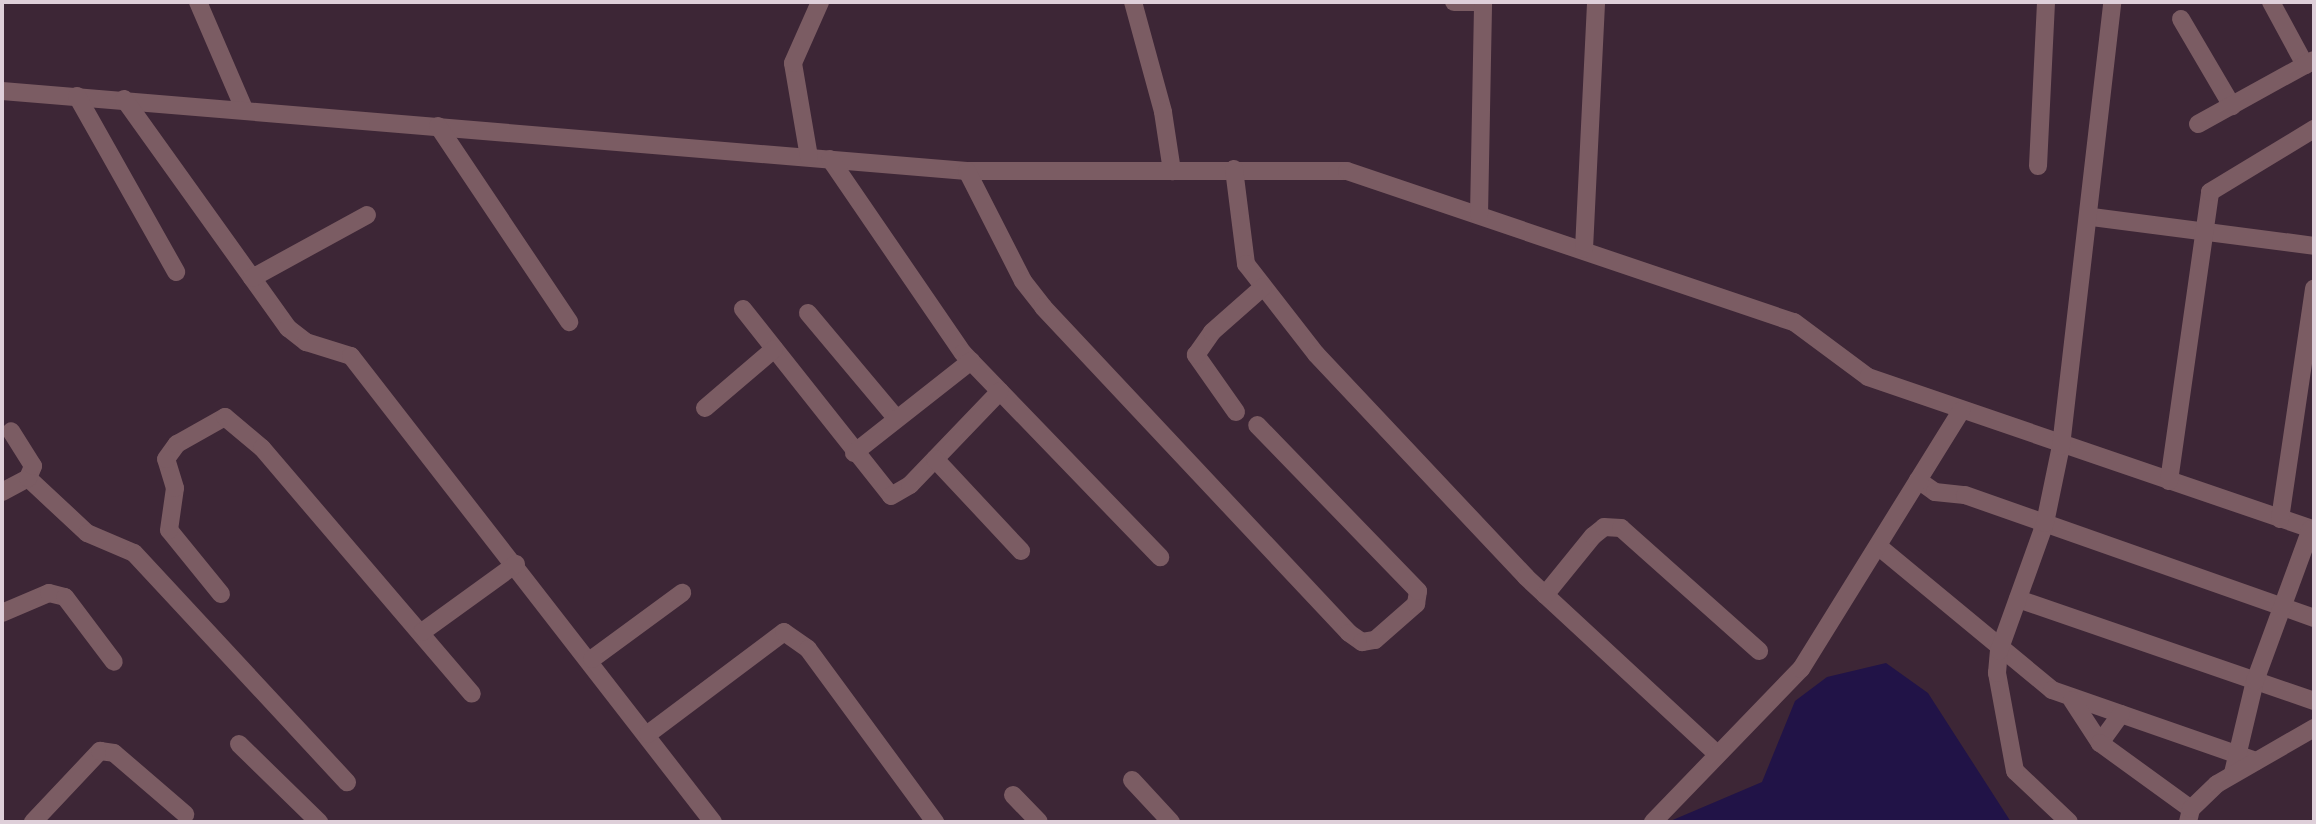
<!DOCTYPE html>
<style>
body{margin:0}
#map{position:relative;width:2316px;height:824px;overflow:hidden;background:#3d2636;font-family:"Archivo Narrow",sans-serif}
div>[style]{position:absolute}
.water>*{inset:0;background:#211347}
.minor>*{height:18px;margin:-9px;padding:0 9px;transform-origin:9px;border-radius:9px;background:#7b5c63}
span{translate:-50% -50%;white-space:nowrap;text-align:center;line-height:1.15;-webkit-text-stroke:7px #3d2636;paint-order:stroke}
.frame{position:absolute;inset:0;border:4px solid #decfd9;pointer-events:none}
</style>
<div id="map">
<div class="water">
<i style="clip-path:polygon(1886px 663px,1928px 693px,2011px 822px,1668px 822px,1762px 782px,1795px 701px,1827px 677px)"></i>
</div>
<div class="minor">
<i style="left:198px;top:2px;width:116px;rotate:66.7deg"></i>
<i style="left:1133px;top:2px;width:114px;rotate:74.7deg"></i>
<i style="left:1163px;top:112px;width:60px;rotate:81.3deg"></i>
<i style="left:1454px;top:2px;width:29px"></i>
<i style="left:2271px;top:2px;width:72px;rotate:61.6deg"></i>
<i style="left:2181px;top:19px;width:101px;rotate:59.6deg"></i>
<i style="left:2px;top:91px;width:968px;rotate:4.74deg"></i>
<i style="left:967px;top:171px;width:380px"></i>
<i style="left:1347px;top:171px;width:472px;rotate:18.7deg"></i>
<i style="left:1794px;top:322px;width:92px;rotate:36.6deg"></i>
<i style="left:1868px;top:377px;width:472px;rotate:18.9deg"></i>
<i style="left:77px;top:96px;width:202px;rotate:60.6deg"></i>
<i style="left:124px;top:99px;width:282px;rotate:54.4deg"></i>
<i style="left:288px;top:328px;width:23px;rotate:38deg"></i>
<i style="left:306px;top:342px;width:47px;rotate:17.3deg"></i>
<i style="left:351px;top:356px;width:590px;rotate:52.16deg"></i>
<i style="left:2198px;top:124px;width:132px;rotate:-28.9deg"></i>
<i style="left:438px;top:126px;width:236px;rotate:56.2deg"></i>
<i style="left:809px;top:157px;width:95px;rotate:-99.7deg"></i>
<i style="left:793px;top:63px;width:67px;rotate:-66.1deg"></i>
<i style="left:830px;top:159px;width:235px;rotate:55.6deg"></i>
<i style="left:963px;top:353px;width:284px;rotate:46deg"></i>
<i style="left:2038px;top:166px;width:164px;rotate:-87.2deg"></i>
<i style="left:1234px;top:169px;width:96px;rotate:82.8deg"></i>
<i style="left:1246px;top:264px;width:114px;rotate:52.1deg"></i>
<i style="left:1316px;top:354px;width:306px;rotate:46.7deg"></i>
<i style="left:1526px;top:577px;width:258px;rotate:42.8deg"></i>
<i style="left:967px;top:171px;width:123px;rotate:63deg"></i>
<i style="left:1023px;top:281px;width:33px;rotate:52deg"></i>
<i style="left:1043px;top:307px;width:447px;rotate:46.8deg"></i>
<i style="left:1349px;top:633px;width:16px;rotate:35deg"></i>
<i style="left:1362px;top:642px;width:13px;rotate:-9deg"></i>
<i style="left:1375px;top:640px;width:55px;rotate:-41.3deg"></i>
<i style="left:1416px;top:604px;width:13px;rotate:-81deg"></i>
<i style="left:1418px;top:591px;width:231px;rotate:-134.1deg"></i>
<i style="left:1479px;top:215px;width:213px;rotate:-88.9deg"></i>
<i style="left:2092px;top:217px;width:224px;rotate:7.4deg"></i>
<i style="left:1584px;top:249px;width:247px;rotate:-87.2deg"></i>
<i style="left:252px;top:278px;width:131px;rotate:-28.7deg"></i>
<i style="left:743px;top:309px;width:238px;rotate:51.6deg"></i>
<i style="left:891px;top:496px;width:22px;rotate:-30deg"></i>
<i style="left:910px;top:485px;width:130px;rotate:-46.2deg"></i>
<i style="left:808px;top:313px;width:138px;rotate:50deg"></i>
<i style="left:705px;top:408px;width:91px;rotate:-40.5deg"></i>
<i style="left:1236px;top:412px;width:70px;rotate:-125.1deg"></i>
<i style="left:1196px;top:355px;width:28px;rotate:-55deg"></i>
<i style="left:1212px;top:332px;width:68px;rotate:-41.4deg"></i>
<i style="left:854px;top:453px;width:149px;rotate:-38.2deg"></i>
<i style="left:935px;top:459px;width:126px;rotate:46.9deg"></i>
<i style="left:28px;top:478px;width:81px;rotate:43deg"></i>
<i style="left:87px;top:533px;width:51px;rotate:23.1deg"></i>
<i style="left:134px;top:553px;width:313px;rotate:47.1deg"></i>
<i style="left:1918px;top:480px;width:21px;rotate:35deg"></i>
<i style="left:1935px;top:492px;width:30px;rotate:6deg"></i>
<i style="left:1965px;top:495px;width:370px;rotate:19.4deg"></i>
<i style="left:2169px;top:481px;width:292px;rotate:-81.9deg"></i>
<i style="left:2210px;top:192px;width:122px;rotate:-31.2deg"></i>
<i style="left:2px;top:492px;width:30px;rotate:-28deg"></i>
<i style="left:28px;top:478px;width:13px;rotate:-67deg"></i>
<i style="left:33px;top:466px;width:41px;rotate:-122.2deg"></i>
<i style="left:2280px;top:519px;width:233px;rotate:-81.6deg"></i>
<i style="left:1878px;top:546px;width:226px;rotate:39.6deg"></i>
<i style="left:2052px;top:690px;width:216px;rotate:19.2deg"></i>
<i style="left:221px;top:594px;width:82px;rotate:-129.1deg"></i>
<i style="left:169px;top:530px;width:42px;rotate:-81.9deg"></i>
<i style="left:175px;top:488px;width:30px;rotate:-107deg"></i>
<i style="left:166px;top:459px;width:19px;rotate:-54deg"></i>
<i style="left:177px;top:444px;width:55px;rotate:-29.4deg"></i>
<i style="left:225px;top:417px;width:48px;rotate:40deg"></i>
<i style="left:262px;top:448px;width:323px;rotate:49.5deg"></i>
<i style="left:1545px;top:595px;width:76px;rotate:-50.9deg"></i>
<i style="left:1593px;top:536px;width:14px;rotate:-39deg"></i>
<i style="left:1604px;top:527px;width:17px;rotate:3deg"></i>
<i style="left:1621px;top:528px;width:185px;rotate:41.7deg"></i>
<i style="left:2018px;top:599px;width:313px;rotate:19deg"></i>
<i style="left:2px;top:613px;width:51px;rotate:-23.1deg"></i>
<i style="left:49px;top:593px;width:16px;rotate:14deg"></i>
<i style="left:65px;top:597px;width:81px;rotate:53deg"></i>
<i style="left:422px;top:632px;width:116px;rotate:-35.9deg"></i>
<i style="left:592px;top:659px;width:112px;rotate:-36.3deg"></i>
<i style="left:2072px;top:700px;width:51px;rotate:56.9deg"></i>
<i style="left:2121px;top:714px;width:36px;rotate:126deg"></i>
<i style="left:2100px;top:743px;width:112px;rotate:36deg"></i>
<i style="left:648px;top:734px;width:170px;rotate:-36.9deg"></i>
<i style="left:784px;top:632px;width:29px;rotate:35deg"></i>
<i style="left:808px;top:649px;width:215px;rotate:53.7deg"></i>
<i style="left:239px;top:744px;width:112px;rotate:44.3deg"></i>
<i style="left:2233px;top:773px;width:95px;rotate:-76.6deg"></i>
<i style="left:2255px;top:681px;width:162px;rotate:-69.8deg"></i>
<i style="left:1132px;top:780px;width:57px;rotate:47.1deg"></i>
<i style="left:1013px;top:795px;width:37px;rotate:46deg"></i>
<i style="left:33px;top:822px;width:98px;rotate:-46.7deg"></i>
<i style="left:100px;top:751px;width:14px;rotate:8deg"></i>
<i style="left:114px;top:753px;width:94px;rotate:40.7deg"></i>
<i style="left:1653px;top:822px;width:213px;rotate:-46deg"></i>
<i style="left:1801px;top:669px;width:304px;rotate:-58.2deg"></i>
<i style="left:2069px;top:822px;width:74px;rotate:-136.6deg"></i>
<i style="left:2015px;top:771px;width:100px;rotate:-100.4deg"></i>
<i style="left:1997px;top:673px;width:22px;rotate:-85deg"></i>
<i style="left:1999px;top:651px;width:136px;rotate:-70.2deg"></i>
<i style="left:2045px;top:523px;width:79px;rotate:-78.3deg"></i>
<i style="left:2061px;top:446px;width:447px;rotate:-83.4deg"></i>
<i style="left:2188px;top:822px;width:13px;rotate:-77deg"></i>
<i style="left:2191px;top:809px;width:36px;rotate:-44deg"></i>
<i style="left:2217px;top:784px;width:112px;rotate:-30deg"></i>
</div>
<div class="frame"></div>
</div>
